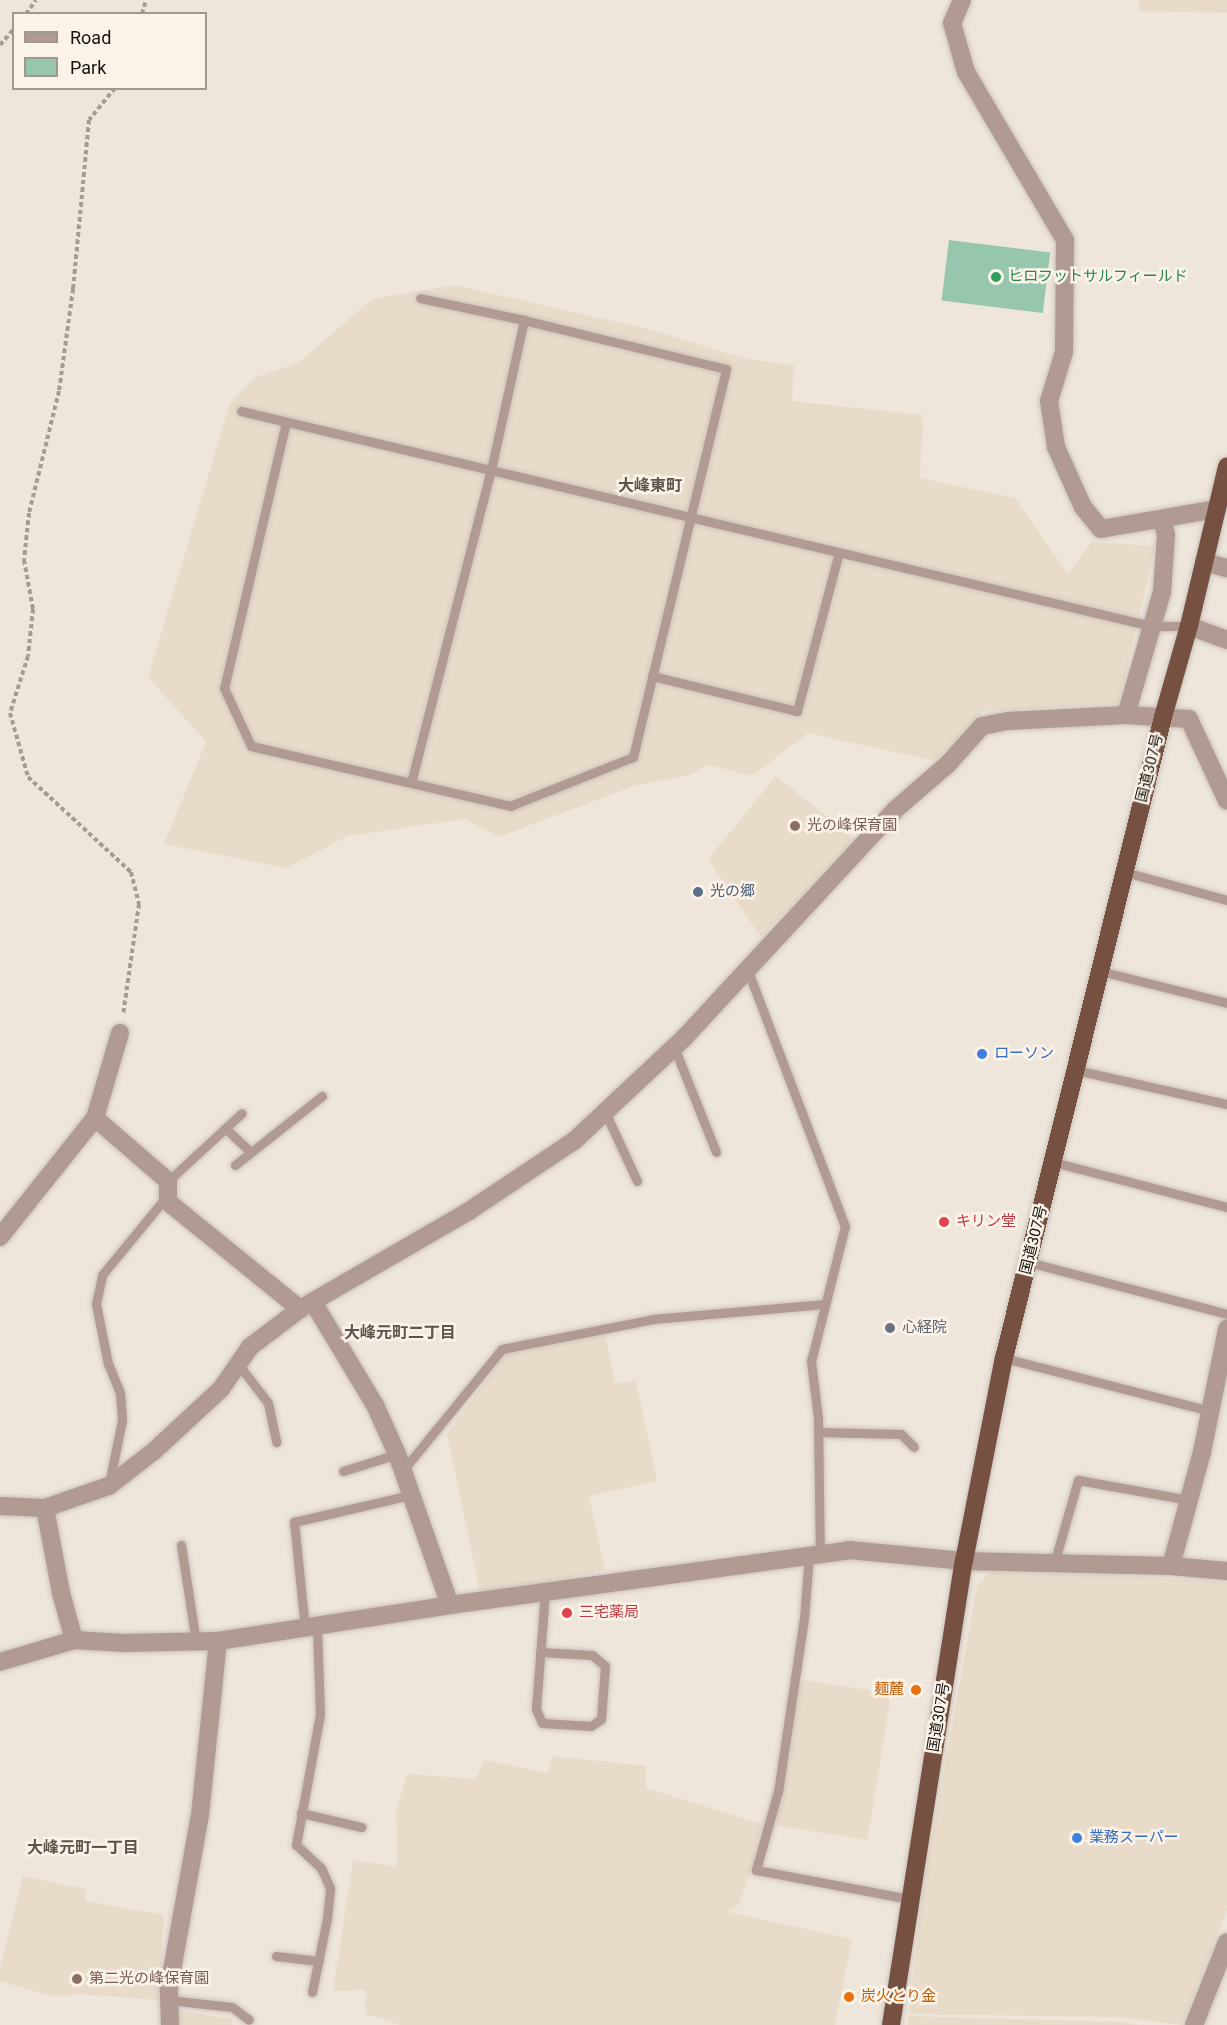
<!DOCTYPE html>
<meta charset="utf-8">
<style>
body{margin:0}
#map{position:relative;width:1227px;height:2025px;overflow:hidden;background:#eee5db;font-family:Roboto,"Noto Sans JP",sans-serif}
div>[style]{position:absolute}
.built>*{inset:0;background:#e9dbca;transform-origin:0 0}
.green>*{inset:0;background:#96c6ae;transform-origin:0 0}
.path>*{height:4px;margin-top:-2px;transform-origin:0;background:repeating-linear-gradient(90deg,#a39c95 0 4.5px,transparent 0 7.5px)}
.roads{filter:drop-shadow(0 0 2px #cbc3ba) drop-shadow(0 0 2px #cbc3ba)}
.service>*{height:9px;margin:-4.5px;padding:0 4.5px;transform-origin:4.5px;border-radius:4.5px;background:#b09a91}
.minor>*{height:18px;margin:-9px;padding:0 9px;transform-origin:9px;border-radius:9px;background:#b09a91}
.tertiary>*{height:18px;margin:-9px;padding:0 9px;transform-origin:9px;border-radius:9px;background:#b09a91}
.trunk>*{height:18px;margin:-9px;padding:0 9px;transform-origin:9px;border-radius:9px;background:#765040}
.dots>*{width:16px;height:16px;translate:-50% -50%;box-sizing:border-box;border:3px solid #fbf2e8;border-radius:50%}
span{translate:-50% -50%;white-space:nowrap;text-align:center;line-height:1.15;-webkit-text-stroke:5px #fbf2e8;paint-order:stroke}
.leisure-label{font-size:15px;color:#27864d}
.left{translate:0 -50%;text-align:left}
.street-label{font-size:15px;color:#15120f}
.education-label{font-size:15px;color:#785e54}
.service-label{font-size:15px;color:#4e5e75}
.shop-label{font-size:15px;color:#366cbe}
.health-label{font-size:15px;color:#be3a42}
.worship-label{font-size:15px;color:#5b616d}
.food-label{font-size:15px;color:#c56008}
.right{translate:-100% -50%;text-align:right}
.neighbourhood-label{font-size:16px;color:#5d554d;font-weight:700}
.legend{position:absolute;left:12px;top:12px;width:195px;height:78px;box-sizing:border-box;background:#fbf2e8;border:2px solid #9f9891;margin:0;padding:8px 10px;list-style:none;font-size:18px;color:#15120f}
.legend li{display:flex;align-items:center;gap:12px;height:30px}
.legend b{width:30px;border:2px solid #9f9891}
</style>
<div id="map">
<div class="built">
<i style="clip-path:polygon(1139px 0,1227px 0,1227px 13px,1139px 11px)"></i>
<i style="clip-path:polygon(454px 285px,652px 330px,747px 359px,794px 365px,792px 401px,923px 415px,920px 478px,1015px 498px,1068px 574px,1091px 542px,1155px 546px,1119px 703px,983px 711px,935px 761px,808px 733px,752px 776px,709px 765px,690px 775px,637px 785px,499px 837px,465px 819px,348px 836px,286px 868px,164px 844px,206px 742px,148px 677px,230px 403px,256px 377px,298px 363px,372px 299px)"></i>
<i style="clip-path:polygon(776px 776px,856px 840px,761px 937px,708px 859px)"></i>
<i style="clip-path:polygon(605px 1334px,615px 1384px,636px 1380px,657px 1481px,589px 1496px,605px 1570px,481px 1597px,447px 1434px,504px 1355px)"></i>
<i style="clip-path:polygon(990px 1572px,1136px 1576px,1227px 1583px,1227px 1910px,1182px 2025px,1118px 2017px,909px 2014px,923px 1889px,977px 1586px)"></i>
<i style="left:798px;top:1679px;width:94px;height:148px;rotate:9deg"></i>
<i style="clip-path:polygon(552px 1756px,646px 1766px,646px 1788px,762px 1824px,749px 1876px,739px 1904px,728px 1912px,852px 1939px,835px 2025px,401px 2025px,366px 2014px,365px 1990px,333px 1991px,353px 1860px,397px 1867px,396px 1811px,407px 1774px,476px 1779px,485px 1760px,548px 1773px)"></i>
<i style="clip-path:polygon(23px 1876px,86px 1889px,85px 1901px,164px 1915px,159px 2000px,78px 1994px,54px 1997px,0 1981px,0 1969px)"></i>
<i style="clip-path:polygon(180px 2011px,232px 2019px,233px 2025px,176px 2025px)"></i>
<i style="clip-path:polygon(909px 2016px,1117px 2022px,1139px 2025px,908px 2025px)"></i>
</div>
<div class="green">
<i style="left:949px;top:240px;width:102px;height:61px;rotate:7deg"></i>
</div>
<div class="path">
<i style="left:26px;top:14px;width:17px;rotate:-54deg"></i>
<i style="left:142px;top:14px;width:15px;rotate:-74deg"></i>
<i style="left:0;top:45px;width:21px;rotate:-49deg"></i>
<i style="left:115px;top:88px;width:41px;rotate:129.1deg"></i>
<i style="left:89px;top:120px;width:170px;rotate:95.4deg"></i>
<i style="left:73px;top:289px;width:103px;rotate:97.8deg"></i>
<i style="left:59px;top:391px;width:126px;rotate:103.8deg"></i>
<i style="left:29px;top:513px;width:47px;rotate:96.1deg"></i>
<i style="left:24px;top:560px;width:50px;rotate:79.6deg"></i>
<i style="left:33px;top:609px;width:47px;rotate:96.1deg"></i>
<i style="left:28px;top:656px;width:60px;rotate:107.5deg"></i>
<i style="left:10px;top:713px;width:66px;rotate:74.3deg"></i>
<i style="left:28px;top:777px;width:140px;rotate:42.7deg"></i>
<i style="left:131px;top:872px;width:33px;rotate:76deg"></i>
<i style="left:139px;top:904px;width:112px;rotate:98.2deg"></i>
</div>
<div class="roads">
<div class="service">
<i style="left:241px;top:411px;width:936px;rotate:13.28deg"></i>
<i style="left:1152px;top:626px;width:37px"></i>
<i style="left:286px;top:422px;width:273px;rotate:103.1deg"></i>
<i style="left:224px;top:688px;width:64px;rotate:65deg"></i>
<i style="left:251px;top:746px;width:266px;rotate:13deg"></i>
<i style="left:510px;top:806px;width:132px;rotate:-21.7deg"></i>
<i style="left:633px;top:757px;width:399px;rotate:-76.5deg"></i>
<i style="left:726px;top:369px;width:208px;rotate:-166.4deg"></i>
<i style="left:524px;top:320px;width:106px;rotate:-168.1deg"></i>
<i style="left:652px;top:676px;width:149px;rotate:13.6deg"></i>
<i style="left:797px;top:711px;width:164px;rotate:-75.2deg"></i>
<i style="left:411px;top:783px;width:323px;rotate:-75.7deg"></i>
<i style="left:491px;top:470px;width:154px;rotate:-77.6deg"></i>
<i style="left:1125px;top:872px;width:106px;rotate:15.4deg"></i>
<i style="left:748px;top:971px;width:273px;rotate:69.2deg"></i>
<i style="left:845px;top:1226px;width:139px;rotate:104.1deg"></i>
<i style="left:811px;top:1361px;width:57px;rotate:83deg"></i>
<i style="left:818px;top:1418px;width:136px;rotate:89.2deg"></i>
<i style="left:1100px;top:971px;width:131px;rotate:14.1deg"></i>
<i style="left:674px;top:1047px;width:113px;rotate:68.2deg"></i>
<i style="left:1076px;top:1070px;width:155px;rotate:12.7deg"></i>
<i style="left:605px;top:1112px;width:76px;rotate:65.1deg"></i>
<i style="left:225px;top:1128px;width:34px;rotate:43deg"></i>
<i style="left:1053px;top:1162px;width:180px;rotate:14.5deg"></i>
<i style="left:235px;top:1165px;width:111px;rotate:-38.4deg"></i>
<i style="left:168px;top:1181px;width:100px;rotate:-42.6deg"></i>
<i style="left:1028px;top:1262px;width:206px;rotate:14.6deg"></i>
<i style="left:1004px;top:1358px;width:214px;rotate:14.4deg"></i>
<i style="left:238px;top:1364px;width:49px;rotate:52.4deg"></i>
<i style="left:268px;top:1403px;width:40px;rotate:78deg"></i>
<i style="left:818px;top:1432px;width:83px;rotate:1.4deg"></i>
<i style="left:901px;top:1434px;width:18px;rotate:45deg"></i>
<i style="left:404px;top:1469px;width:155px;rotate:-50.8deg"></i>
<i style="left:502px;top:1349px;width:154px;rotate:-11.2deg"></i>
<i style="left:653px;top:1319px;width:172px;rotate:-5deg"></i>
<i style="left:343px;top:1471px;width:57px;rotate:-17.5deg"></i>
<i style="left:109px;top:1484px;width:65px;rotate:-78.5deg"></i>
<i style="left:122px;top:1420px;width:27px;rotate:-94deg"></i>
<i style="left:120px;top:1393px;width:31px;rotate:-112deg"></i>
<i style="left:108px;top:1364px;width:61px;rotate:-101.3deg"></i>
<i style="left:96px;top:1304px;width:30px;rotate:-78deg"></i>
<i style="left:102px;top:1275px;width:102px;rotate:-50.6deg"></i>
<i style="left:181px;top:1545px;width:98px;rotate:81.2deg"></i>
<i style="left:809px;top:1555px;width:63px;rotate:94.5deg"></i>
<i style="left:804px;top:1618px;width:175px;rotate:98.5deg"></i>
<i style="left:778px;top:1791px;width:82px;rotate:105.6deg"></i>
<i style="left:756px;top:1870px;width:157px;rotate:10.7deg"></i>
<i style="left:1054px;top:1564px;width:87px;rotate:-74.1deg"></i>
<i style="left:1078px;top:1480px;width:113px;rotate:10.2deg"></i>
<i style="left:305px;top:1628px;width:107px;rotate:-95.9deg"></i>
<i style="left:294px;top:1522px;width:119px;rotate:-13.1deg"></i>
<i style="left:540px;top:1652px;width:52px;rotate:3.3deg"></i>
<i style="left:592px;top:1655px;width:17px;rotate:40deg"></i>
<i style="left:605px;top:1666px;width:53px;rotate:94.3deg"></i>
<i style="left:601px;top:1719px;width:12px;rotate:145deg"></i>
<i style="left:591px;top:1726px;width:49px;rotate:-176.5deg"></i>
<i style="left:542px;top:1723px;width:15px;rotate:-113deg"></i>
<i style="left:536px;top:1709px;width:117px;rotate:-85.6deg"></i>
<i style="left:301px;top:1813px;width:62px;rotate:13.1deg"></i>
<i style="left:276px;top:1956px;width:43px;rotate:6.6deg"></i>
<i style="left:312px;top:1992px;width:76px;rotate:-78.5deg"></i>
<i style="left:327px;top:1918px;width:30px;rotate:-84deg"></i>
<i style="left:330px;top:1888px;width:22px;rotate:-114deg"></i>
<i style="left:321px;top:1868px;width:34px;rotate:-137deg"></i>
<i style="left:296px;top:1845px;width:133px;rotate:-79.6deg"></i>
<i style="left:320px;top:1714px;width:88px;rotate:-92deg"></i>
<i style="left:169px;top:2000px;width:63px;rotate:6.3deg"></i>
<i style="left:232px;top:2007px;width:21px;rotate:37deg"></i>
</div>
<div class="minor">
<i style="left:962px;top:0;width:25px;rotate:113deg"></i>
<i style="left:952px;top:23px;width:51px;rotate:74.1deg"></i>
<i style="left:966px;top:72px;width:195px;rotate:59.5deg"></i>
<i style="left:1065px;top:240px;width:112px;rotate:90.5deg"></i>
<i style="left:1064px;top:352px;width:51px;rotate:107deg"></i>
<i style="left:1049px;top:401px;width:47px;rotate:81.3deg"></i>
<i style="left:1056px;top:447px;width:66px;rotate:65.8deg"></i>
<i style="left:1083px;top:507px;width:28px;rotate:51deg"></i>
<i style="left:1101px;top:529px;width:118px;rotate:-9.8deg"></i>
<i style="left:1204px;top:562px;width:24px;rotate:15deg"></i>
<i style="left:1189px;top:626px;width:40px;rotate:20.2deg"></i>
<i style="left:1126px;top:715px;width:128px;rotate:-73.7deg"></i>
<i style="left:1162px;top:592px;width:57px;rotate:-86deg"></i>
<i style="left:1166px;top:535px;width:16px;rotate:-104deg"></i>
<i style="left:120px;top:1033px;width:89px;rotate:106.4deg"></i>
<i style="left:95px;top:1118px;width:96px;rotate:40.8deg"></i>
<i style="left:168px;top:1181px;width:21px;rotate:90deg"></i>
<i style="left:168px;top:1202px;width:170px;rotate:39deg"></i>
<i style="left:0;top:1237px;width:152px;rotate:-51.4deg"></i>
<i style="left:313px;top:1302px;width:120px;rotate:59deg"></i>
<i style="left:375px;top:1405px;width:54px;rotate:65.8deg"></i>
<i style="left:397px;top:1454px;width:160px;rotate:70.7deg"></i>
<i style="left:0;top:1506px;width:45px;rotate:2.5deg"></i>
<i style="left:45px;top:1508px;width:68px;rotate:-19deg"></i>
<i style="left:109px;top:1486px;width:57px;rotate:-37.9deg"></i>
<i style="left:154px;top:1451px;width:91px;rotate:-42.8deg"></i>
<i style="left:221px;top:1389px;width:51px;rotate:-55.4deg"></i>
<i style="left:250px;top:1347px;width:63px;rotate:-37.2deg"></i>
<i style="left:300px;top:1309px;width:195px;rotate:-30.1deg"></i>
<i style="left:469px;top:1211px;width:126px;rotate:-33.7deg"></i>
<i style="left:574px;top:1141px;width:151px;rotate:-43.1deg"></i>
<i style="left:684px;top:1038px;width:312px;rotate:-47.2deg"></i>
<i style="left:896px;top:809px;width:69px;rotate:-40.9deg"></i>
<i style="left:948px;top:764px;width:51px;rotate:-48.2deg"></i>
<i style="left:982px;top:726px;width:26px;rotate:-11deg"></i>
<i style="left:1008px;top:721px;width:118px;rotate:-2.9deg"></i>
<i style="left:1126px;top:715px;width:63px;rotate:3.6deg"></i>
<i style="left:1189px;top:719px;width:90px;rotate:65.1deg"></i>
<i style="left:45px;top:1508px;width:86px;rotate:79.3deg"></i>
<i style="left:61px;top:1593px;width:49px;rotate:74.5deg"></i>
<i style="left:1171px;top:1566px;width:118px;rotate:-74.8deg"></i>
<i style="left:1202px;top:1452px;width:126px;rotate:-78.5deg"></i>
<i style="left:0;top:1662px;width:77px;rotate:-16.6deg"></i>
<i style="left:74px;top:1640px;width:50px;rotate:3.4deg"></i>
<i style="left:124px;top:1643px;width:94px;rotate:-1.2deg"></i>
<i style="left:218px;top:1641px;width:235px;rotate:-8.8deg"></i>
<i style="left:450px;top:1605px;width:403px;rotate:-7.8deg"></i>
<i style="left:849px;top:1550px;width:116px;rotate:5.5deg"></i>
<i style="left:964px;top:1561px;width:207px;rotate:1.4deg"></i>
<i style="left:1171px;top:1566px;width:56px;rotate:5.1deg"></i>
<i style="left:170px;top:2025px;width:38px;rotate:-92deg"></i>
<i style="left:169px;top:1987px;width:175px;rotate:-79.8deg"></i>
<i style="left:200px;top:1815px;width:175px;rotate:-84.1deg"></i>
</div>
<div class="tertiary">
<i style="left:1194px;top:2025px;width:89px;rotate:-68.3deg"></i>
</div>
<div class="trunk">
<i style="left:891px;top:2025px;width:470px;rotate:-81.1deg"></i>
<i style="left:964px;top:1561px;width:207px;rotate:-78.9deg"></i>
<i style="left:1004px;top:1358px;width:660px;rotate:-76.07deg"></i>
<i style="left:1163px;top:717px;width:95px;rotate:-74.1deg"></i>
<i style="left:1189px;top:626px;width:164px;rotate:-76.6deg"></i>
</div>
</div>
<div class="dots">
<i style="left:996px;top:277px;background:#2e9e5b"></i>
<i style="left:795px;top:826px;background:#8d6e63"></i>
<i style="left:698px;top:892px;background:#5c6f8a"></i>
<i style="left:982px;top:1054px;background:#3f7fe0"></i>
<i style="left:944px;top:1222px;background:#e0444e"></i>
<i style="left:890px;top:1328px;background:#6b7280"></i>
<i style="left:567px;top:1613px;background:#e0444e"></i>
<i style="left:916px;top:1690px;background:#e8710a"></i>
<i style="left:1077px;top:1838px;background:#3f7fe0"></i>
<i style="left:77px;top:1979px;background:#8d6e63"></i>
<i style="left:849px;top:1997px;background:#e8710a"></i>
</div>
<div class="leisure-label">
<span class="left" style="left:1008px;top:277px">ヒロフットサルフィールド</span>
</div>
<div class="street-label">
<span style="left:1150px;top:768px;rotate:-76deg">国道307号</span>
<span style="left:1034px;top:1240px;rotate:-76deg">国道307号</span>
<span style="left:939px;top:1717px;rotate:-81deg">国道307号</span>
</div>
<div class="education-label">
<span class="left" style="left:807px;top:826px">光の峰保育園</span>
<span class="left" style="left:89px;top:1979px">第二光の峰保育園</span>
</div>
<div class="service-label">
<span class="left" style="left:710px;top:892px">光の郷</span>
</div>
<div class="shop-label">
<span class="left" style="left:994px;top:1054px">ローソン</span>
<span class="left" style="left:1089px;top:1838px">業務スーパー</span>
</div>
<div class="health-label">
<span class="left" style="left:956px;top:1222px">キリン堂</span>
<span class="left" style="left:579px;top:1613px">三宅薬局</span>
</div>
<div class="worship-label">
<span class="left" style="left:902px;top:1328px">心経院</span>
</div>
<div class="food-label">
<span class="right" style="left:904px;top:1690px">麺麓</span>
<span class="left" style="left:861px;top:1997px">炭火とり金</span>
</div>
<div class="neighbourhood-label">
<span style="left:650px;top:486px">大峰東町</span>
<span style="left:400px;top:1333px">大峰元町二丁目</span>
<span style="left:83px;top:1848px">大峰元町一丁目</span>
</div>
<ul class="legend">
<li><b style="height:8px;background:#b09a91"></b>Road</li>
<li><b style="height:16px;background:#96c6ae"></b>Park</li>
</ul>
</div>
